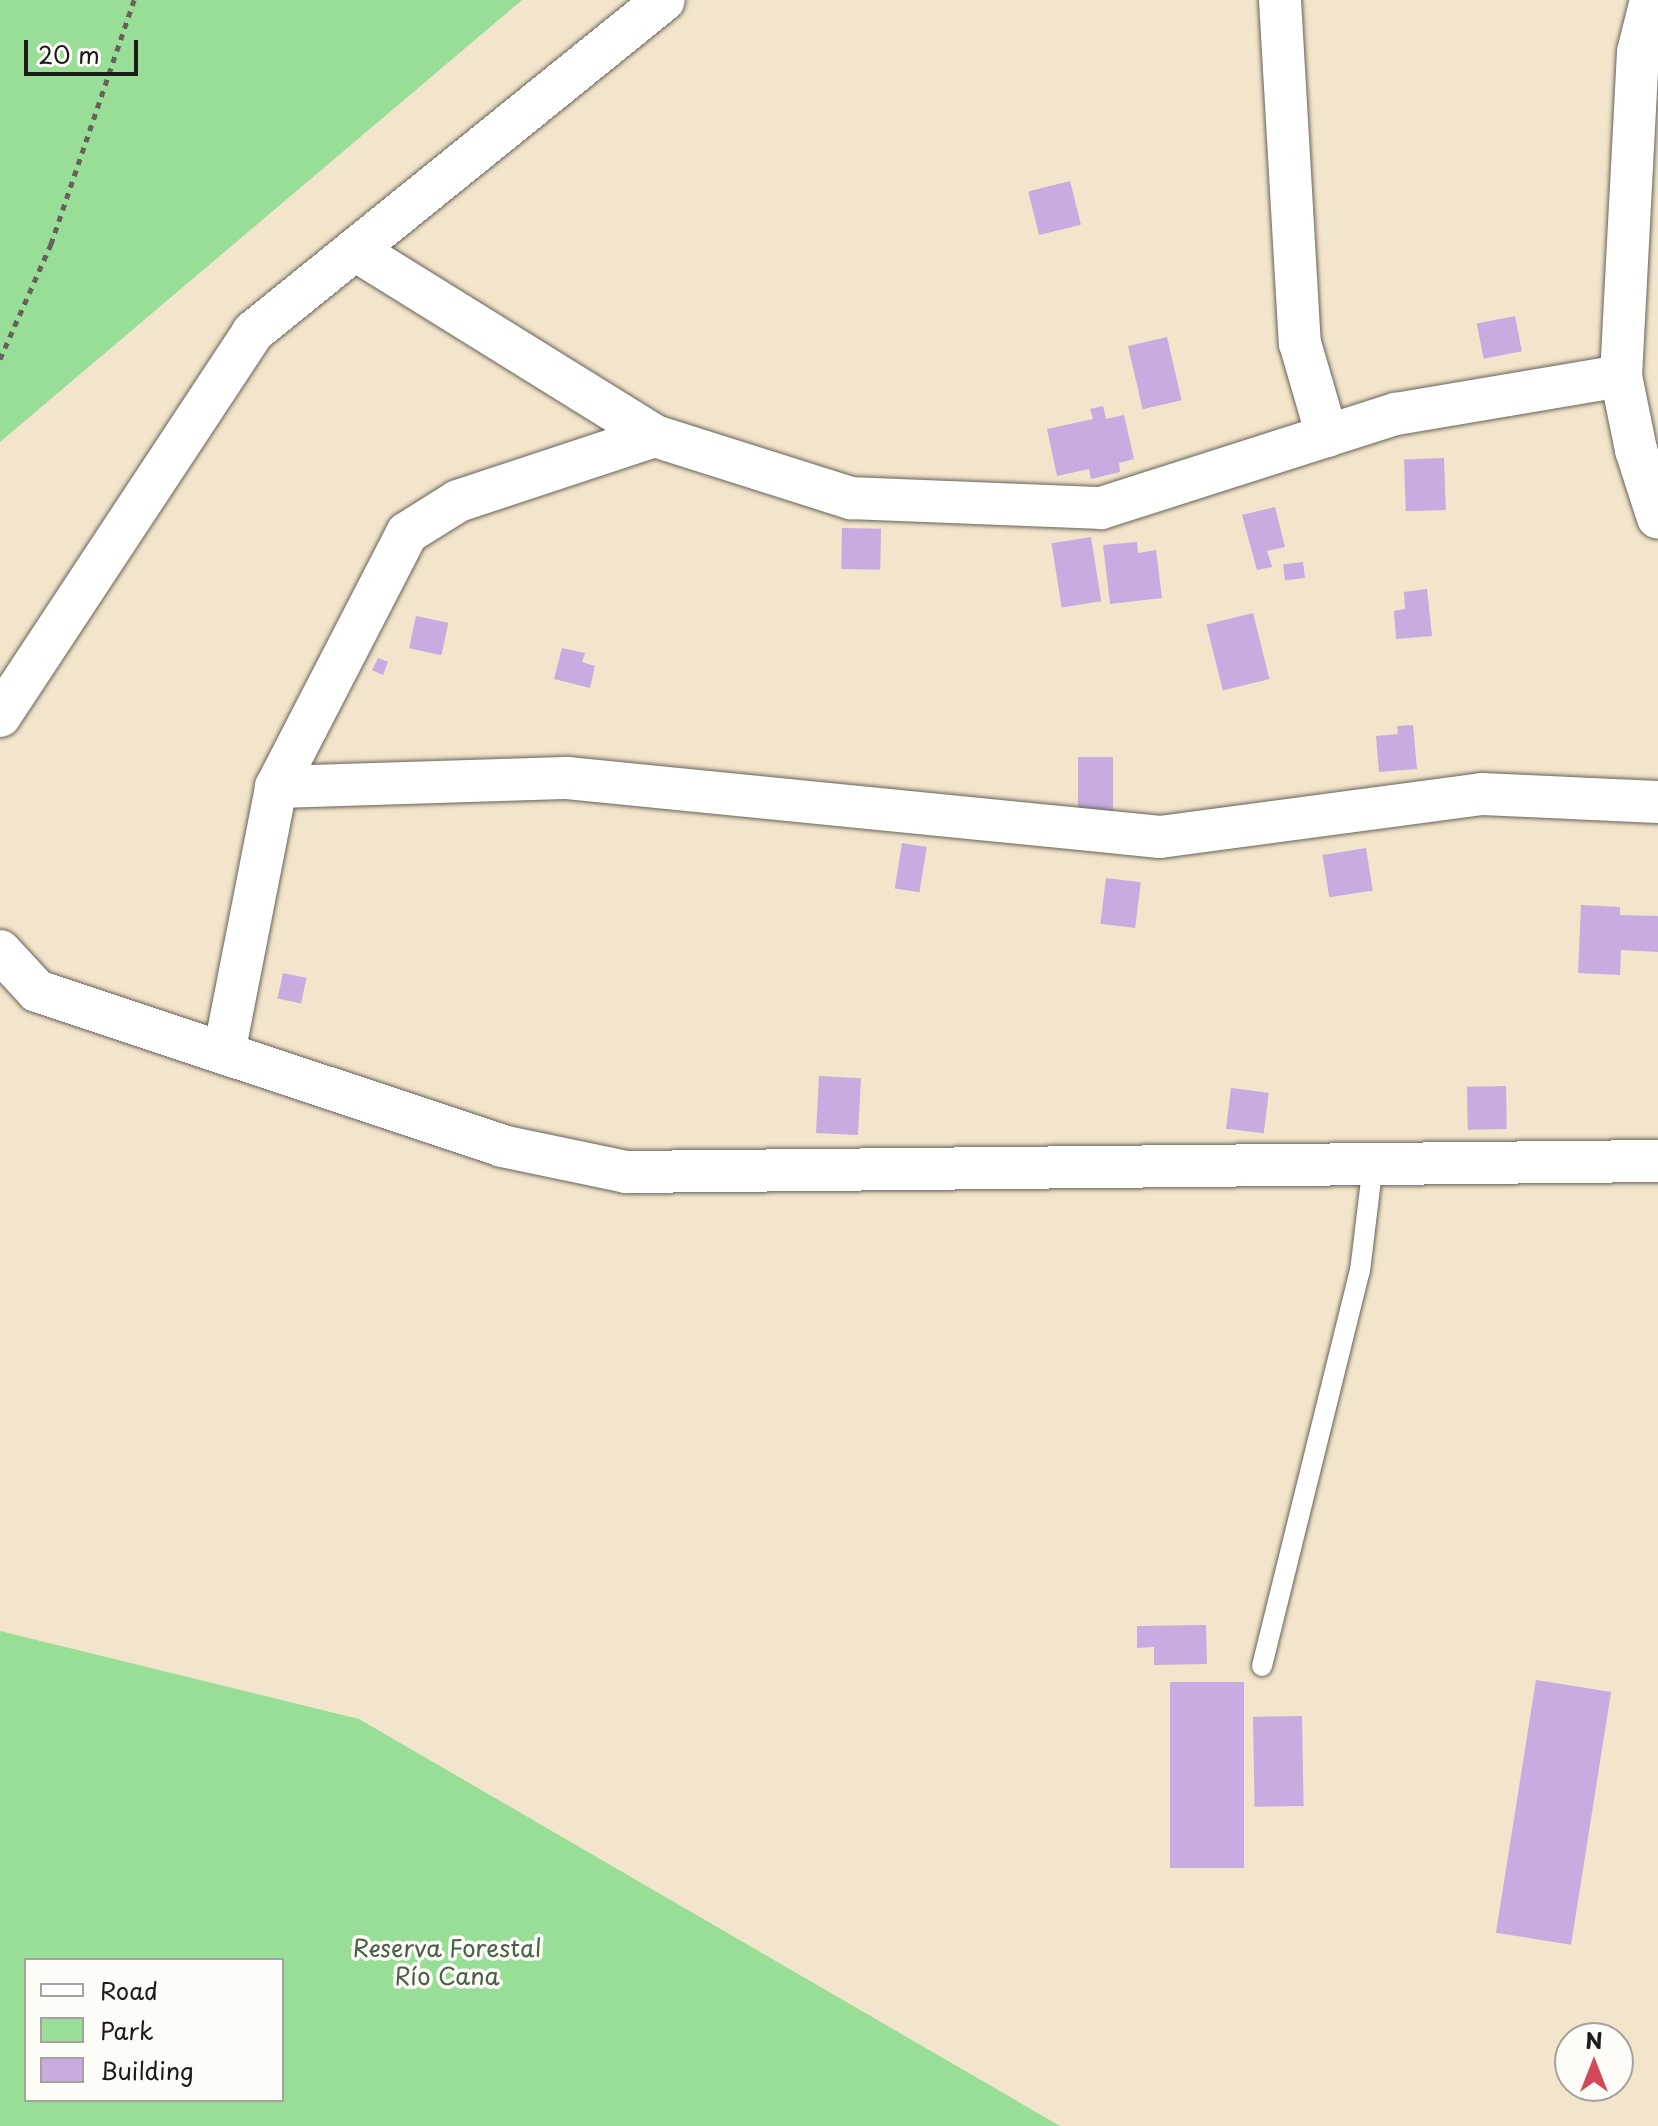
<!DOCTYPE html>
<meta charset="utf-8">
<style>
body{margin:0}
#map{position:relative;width:1658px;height:2126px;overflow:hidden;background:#f2e5cb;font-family:"Playpen Sans",sans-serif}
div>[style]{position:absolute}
.green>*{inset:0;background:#99de97}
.building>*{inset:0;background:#c8abe0;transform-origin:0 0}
.path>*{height:5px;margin-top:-2.5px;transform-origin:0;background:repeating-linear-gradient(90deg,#676259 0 6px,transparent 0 12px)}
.roads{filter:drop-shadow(0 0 2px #676259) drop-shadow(0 0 2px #676259)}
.service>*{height:20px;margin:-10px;padding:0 10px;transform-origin:10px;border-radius:10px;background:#fff}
.minor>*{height:42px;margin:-21px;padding:0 21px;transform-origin:21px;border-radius:21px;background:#fff}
span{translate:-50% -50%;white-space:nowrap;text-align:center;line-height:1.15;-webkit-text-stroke:7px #fdfcf7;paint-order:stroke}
.park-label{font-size:24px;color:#486047}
.legend{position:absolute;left:24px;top:1958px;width:260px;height:144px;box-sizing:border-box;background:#fdfcf7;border:2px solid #a3a29f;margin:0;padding:10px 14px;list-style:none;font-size:24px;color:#1c1c1c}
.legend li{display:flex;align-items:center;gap:16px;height:40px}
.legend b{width:40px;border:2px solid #a3a29f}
.north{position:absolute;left:1554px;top:2022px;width:80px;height:80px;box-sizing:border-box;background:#fdfcf7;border:2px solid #a3a29f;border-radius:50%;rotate:0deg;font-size:22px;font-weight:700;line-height:32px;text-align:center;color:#1c1c1c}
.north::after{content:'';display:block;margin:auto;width:28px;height:36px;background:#d1495b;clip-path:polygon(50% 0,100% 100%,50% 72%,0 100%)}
.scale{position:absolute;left:24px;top:40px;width:114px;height:36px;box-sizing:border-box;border:4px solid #1c1c1c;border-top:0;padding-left:10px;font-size:24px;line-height:28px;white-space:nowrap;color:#1c1c1c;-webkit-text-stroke:6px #fdfcf7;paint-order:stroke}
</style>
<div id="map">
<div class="green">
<i style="clip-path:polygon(0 0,522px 0,0 442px)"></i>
<i style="clip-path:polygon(evenodd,0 1631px,359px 1719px,1060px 2126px,0 2126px,0 1631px,26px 1960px,282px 1960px,282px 2100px,26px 2100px,26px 1960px)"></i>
</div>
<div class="building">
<i style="left:1070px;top:181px;width:45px;height:43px;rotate:76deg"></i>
<i style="left:1515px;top:316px;width:36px;height:39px;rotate:79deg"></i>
<i style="left:1167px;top:337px;width:65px;height:40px;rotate:77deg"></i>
<i style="clip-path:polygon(1103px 406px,1106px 419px,1124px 415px,1134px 459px,1119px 463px,1120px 472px,1091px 479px,1089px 469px,1057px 476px,1047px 429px,1093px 419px,1090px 409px)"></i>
<i style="left:1444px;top:458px;width:52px;height:40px;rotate:88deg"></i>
<i style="clip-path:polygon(1275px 507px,1285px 547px,1267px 551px,1272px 567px,1257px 570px,1242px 515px)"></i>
<i style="left:842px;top:528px;width:39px;height:41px;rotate:1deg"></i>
<i style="left:1091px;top:537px;width:65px;height:40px;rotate:81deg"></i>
<i style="clip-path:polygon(1137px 542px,1138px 553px,1156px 550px,1162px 598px,1110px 604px,1103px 545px)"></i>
<i style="left:1303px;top:562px;width:16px;height:20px;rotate:83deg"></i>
<i style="clip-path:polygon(1427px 589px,1432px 636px,1396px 639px,1394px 611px,1405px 609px,1404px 592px)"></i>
<i style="left:1253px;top:613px;width:68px;height:48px;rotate:76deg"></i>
<i style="left:416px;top:616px;width:33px;height:33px;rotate:12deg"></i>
<i style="clip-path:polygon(562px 648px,585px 653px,582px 662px,595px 666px,590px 688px,554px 679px)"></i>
<i style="clip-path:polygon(378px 658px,388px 662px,383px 675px,372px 670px)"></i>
<i style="clip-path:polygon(1413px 725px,1417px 769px,1379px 772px,1376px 736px,1398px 734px,1397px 726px)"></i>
<i style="left:1078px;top:757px;width:35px;height:58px"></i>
<i style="left:902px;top:843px;width:25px;height:46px;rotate:9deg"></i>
<i style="left:1366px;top:848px;width:43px;height:44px;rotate:81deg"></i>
<i style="left:1106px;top:878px;width:35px;height:46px;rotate:7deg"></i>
<i style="clip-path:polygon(1581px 905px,1620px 907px,1620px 915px,1658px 916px,1658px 952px,1621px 950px,1620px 975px,1578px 973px)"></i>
<i style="left:283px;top:973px;width:24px;height:26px;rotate:12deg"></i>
<i style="left:819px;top:1076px;width:42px;height:57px;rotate:3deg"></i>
<i style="left:1506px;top:1086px;width:43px;height:39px;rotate:89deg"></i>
<i style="left:1231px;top:1088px;width:38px;height:41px;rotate:7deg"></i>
<i style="clip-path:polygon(1206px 1625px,1207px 1664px,1154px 1665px,1154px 1647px,1137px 1648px,1137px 1626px)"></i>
<i style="left:1536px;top:1680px;width:76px;height:256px;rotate:9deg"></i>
<i style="left:1170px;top:1682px;width:74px;height:186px"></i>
<i style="left:1302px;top:1716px;width:90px;height:49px;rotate:89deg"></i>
</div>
<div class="path">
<i style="left:0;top:359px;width:126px;rotate:-66.1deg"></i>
<i style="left:51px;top:244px;width:258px;rotate:-71.2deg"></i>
</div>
<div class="roads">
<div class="service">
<i style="left:1262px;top:1666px;width:407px;rotate:-76.1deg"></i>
<i style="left:1360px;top:1271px;width:108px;rotate:-83.1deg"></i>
</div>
<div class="minor">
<i style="left:1280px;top:0;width:344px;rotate:86.7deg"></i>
<i style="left:1300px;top:343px;width:97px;rotate:73.8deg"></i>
<i style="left:1651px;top:0;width:54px;rotate:104deg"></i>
<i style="left:1638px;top:52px;width:324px;rotate:93deg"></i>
<i style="left:1621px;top:376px;width:76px;rotate:78.5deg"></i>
<i style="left:1636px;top:450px;width:71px;rotate:72.1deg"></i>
<i style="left:355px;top:250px;width:353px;rotate:31.8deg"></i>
<i style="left:655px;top:436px;width:206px;rotate:17.6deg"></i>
<i style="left:851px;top:498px;width:250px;rotate:2.3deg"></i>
<i style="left:1101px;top:508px;width:310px;rotate:-17.7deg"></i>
<i style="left:1396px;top:414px;width:228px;rotate:-9.6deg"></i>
<i style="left:0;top:716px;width:460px;rotate:-56.6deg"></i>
<i style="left:253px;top:332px;width:528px;rotate:-38.93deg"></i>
<i style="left:276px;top:787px;width:291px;rotate:-1.8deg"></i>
<i style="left:567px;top:778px;width:596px;rotate:5.68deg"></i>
<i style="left:1160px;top:837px;width:325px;rotate:-7.6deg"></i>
<i style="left:1482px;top:794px;width:176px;rotate:2.6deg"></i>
<i style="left:0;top:951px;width:54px;rotate:47.2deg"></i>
<i style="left:37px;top:991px;width:490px;rotate:18.4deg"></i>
<i style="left:502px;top:1146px;width:127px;rotate:11.8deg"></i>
<i style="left:626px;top:1172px;width:1032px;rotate:-0.61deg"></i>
<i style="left:224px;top:1053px;width:271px;rotate:-78.9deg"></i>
<i style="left:276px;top:787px;width:286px;rotate:-62.7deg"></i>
<i style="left:407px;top:533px;width:60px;rotate:-32.1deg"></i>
<i style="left:458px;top:501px;width:207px;rotate:-18.3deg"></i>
</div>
</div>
<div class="park-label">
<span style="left:447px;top:1962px">Reserva Forestal<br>Río Cana</span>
</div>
<ul class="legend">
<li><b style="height:10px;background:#fff"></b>Road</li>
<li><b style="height:22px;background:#99de97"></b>Park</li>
<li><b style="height:22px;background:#c8abe0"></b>Building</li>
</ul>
<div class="north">N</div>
<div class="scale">20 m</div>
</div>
